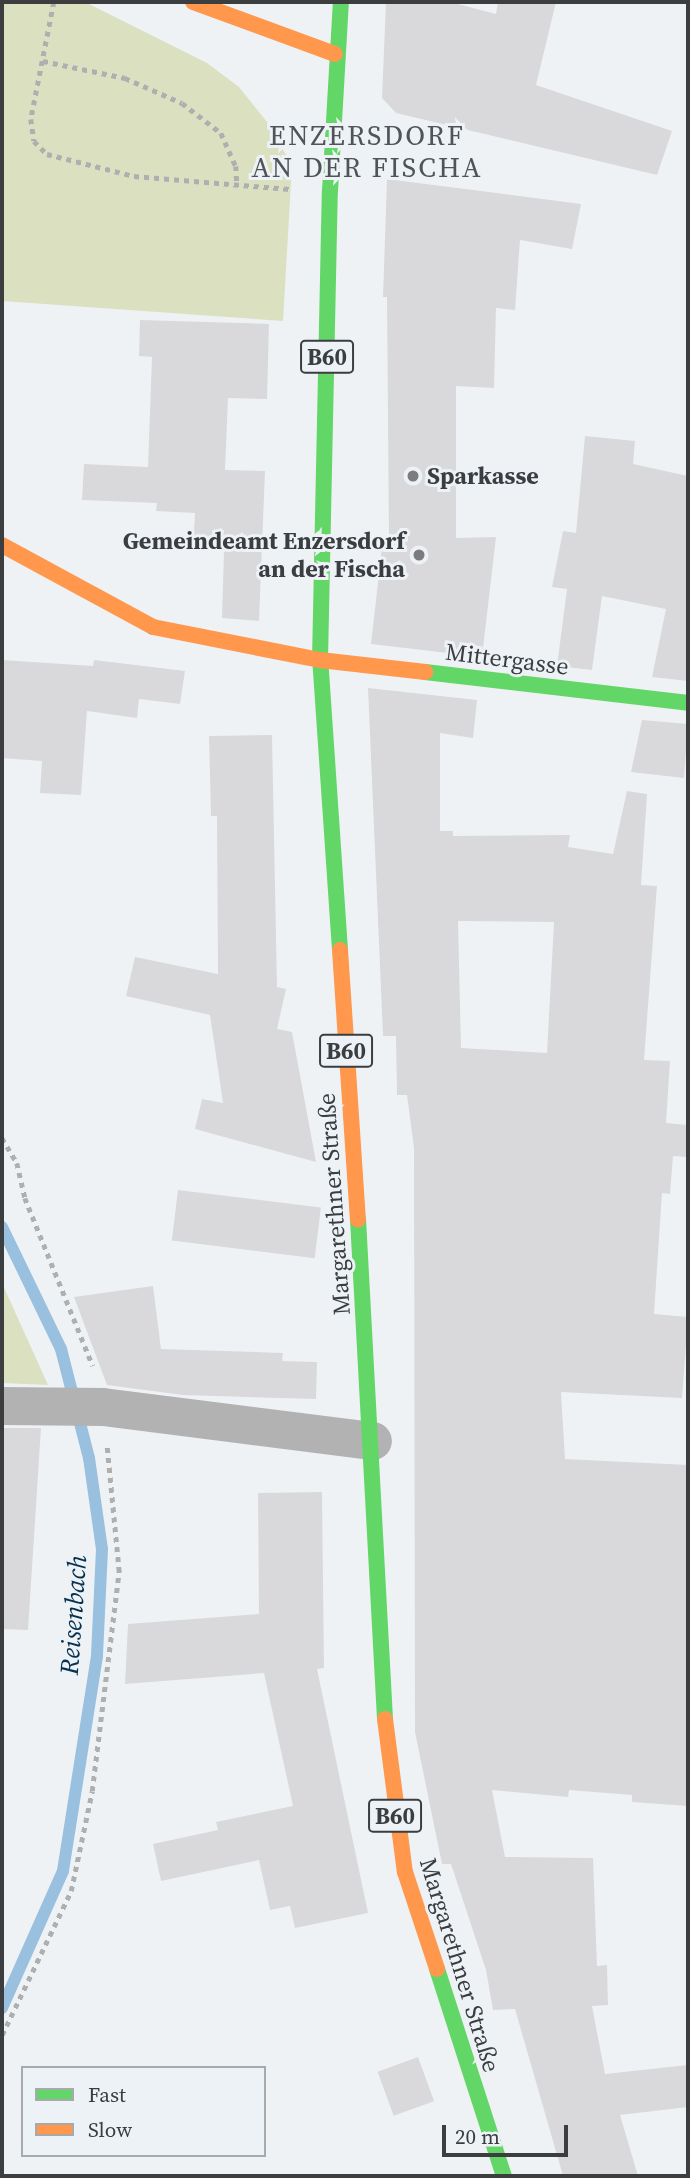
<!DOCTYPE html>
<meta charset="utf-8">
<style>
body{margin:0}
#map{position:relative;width:690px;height:2178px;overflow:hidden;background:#eff2f5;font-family:"Source Serif 4",serif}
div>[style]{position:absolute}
.green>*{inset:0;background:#dbe0c1}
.stream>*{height:12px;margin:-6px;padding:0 6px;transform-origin:6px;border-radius:6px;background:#9ac0e0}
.building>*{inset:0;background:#d9d9db;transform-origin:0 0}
.path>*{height:4.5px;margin-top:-2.25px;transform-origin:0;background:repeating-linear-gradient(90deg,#aeb0b0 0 5px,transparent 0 10px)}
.street>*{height:38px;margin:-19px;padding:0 19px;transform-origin:19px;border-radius:19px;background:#b2b2b3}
.fast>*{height:16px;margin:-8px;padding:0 8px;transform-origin:8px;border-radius:8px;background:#63d668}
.slow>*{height:16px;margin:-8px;padding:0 8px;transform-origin:8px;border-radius:8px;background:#ff974d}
.dots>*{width:19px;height:19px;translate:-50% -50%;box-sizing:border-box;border:4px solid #edf2f7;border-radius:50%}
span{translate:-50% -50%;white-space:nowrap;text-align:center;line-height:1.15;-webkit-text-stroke:6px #edf2f7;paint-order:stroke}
.shield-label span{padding:2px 5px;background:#edf2f7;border:2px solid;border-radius:5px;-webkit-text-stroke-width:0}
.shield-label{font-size:23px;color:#3b3d3f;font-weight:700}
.poi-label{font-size:24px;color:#3b3d3f;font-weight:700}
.left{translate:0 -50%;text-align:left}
.right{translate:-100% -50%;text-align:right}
.street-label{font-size:24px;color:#3b3d3f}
.water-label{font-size:26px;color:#07314e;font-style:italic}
.quarter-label{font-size:28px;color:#505458;letter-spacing:2px}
.frame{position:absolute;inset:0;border:4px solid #3b3d3f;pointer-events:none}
.legend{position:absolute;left:21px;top:2066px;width:245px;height:91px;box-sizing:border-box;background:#edf2f7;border:2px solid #a6aaad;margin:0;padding:9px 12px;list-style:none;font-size:21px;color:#3b3d3f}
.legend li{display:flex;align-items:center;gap:14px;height:35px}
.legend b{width:35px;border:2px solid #a6aaad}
.scale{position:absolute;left:442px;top:2125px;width:126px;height:32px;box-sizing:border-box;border:4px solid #3b3d3f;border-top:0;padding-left:9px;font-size:21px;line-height:24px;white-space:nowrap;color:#3b3d3f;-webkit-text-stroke:5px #edf2f7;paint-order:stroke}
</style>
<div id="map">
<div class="green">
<i style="clip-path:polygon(2px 2px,85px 2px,207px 63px,239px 87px,267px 122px,292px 165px,283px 321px,2px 301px)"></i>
<i style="clip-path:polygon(2px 1283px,48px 1385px,2px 1383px)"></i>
</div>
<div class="stream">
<i style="left:2px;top:1227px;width:136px;rotate:64.2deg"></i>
<i style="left:61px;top:1349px;width:113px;rotate:75.6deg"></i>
<i style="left:89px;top:1458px;width:92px;rotate:81.9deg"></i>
<i style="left:102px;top:1549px;width:107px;rotate:92.7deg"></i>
<i style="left:97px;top:1656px;width:218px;rotate:99deg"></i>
<i style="left:63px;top:1871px;width:150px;rotate:114deg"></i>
</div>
<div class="building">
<i style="clip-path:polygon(386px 2px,450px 2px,496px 14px,498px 2px,556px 2px,536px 85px,672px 131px,657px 175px,396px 113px,382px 98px)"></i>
<i style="clip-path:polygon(387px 179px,581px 204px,572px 249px,520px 240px,515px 310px,496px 308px,494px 388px,456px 386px,456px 538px,496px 537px,482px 657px,371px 644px,383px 539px,389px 539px,387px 297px,383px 297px)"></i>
<i style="clip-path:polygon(140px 320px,269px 324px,267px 399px,228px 398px,225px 470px,265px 471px,259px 621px,222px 618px,224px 551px,193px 550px,195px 513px,156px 511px,157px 503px,82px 500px,84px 464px,148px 467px,152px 357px,139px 356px)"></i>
<i style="clip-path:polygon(585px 436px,635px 441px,633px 464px,688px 476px,688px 681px,652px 677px,666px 609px,602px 596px,592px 670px,557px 666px,567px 589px,552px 587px,563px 531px,576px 533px)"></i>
<i style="clip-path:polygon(2px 660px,93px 666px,94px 660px,185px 671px,180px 704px,139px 699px,137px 718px,87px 711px,81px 795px,40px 793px,42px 761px,2px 758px)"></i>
<i style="clip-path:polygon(evenodd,368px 688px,477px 700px,473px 738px,440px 733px,440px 831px,453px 831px,453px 836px,570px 835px,568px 847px,613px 854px,627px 791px,647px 794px,641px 885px,657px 886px,644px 1060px,670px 1061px,666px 1123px,688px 1125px,688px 1157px,673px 1156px,670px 1194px,662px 1193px,654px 1314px,688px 1317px,682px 1398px,561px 1392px,565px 1459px,688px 1465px,688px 1806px,632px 1802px,632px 1795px,569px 1790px,568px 1797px,492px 1790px,505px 1857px,593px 1858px,597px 1966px,607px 1965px,608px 2005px,592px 2006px,605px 2074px,688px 2065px,688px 2107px,620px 2115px,638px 2176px,563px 2176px,515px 2009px,493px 2010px,486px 1970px,451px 1864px,442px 1864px,415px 1732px,414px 1148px,407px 1095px,397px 1095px,396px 1036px,383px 1036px,368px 688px,458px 921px,554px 922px,547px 1053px,461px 1048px,458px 921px)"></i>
<i style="clip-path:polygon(642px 720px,688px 724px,684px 778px,631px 772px)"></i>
<i style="clip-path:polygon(272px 735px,277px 987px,286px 989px,277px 1029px,292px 1032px,316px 1162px,195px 1129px,202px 1099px,223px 1103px,210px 1015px,126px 996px,135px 957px,218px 974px,217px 816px,211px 816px,209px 736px)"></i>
<i style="left:178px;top:1190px;width:144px;height:51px;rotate:7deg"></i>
<i style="clip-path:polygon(153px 1286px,161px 1349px,283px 1353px,282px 1361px,317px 1362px,316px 1399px,183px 1395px,107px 1385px,74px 1297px)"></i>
<i style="clip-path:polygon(2px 1428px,41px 1428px,28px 1630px,2px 1629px)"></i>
<i style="clip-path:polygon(322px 1492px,324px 1668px,317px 1669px,368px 1913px,295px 1928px,290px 1906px,270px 1910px,259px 1860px,161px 1881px,153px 1844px,218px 1830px,216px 1822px,293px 1806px,264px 1673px,125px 1684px,128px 1624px,259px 1614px,258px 1493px)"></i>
<i style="left:418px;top:2057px;width:47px;height:43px;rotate:70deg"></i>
</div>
<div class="path">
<i style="left:54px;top:2px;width:119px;rotate:101.1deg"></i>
<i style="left:31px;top:119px;width:22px;rotate:82deg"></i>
<i style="left:34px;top:141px;width:18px;rotate:45deg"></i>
<i style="left:47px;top:154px;width:90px;rotate:14.2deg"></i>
<i style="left:134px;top:176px;width:156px;rotate:4.8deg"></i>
<i style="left:43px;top:61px;width:84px;rotate:11.7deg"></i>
<i style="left:125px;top:78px;width:62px;rotate:23.7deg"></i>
<i style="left:182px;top:103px;width:49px;rotate:37.6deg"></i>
<i style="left:221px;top:133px;width:36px;rotate:66deg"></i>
<i style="left:236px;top:166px;width:20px;rotate:87deg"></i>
<i style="left:2px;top:1138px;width:29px;rotate:59deg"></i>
<i style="left:17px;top:1163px;width:36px;rotate:77deg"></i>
<i style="left:25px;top:1198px;width:181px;rotate:68deg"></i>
<i style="left:2px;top:2035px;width:160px;rotate:-64.4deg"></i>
<i style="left:71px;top:1891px;width:102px;rotate:-78.1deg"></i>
<i style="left:92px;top:1791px;width:221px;rotate:-83deg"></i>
<i style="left:119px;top:1572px;width:126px;rotate:-95.5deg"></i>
</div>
<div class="street">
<i style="left:2px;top:1406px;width:101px;rotate:0.6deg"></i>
<i style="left:103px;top:1407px;width:272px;rotate:7.2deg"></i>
</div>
<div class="fast">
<i style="left:425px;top:672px;width:265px;rotate:6.7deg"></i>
<i style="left:340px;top:950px;width:291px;rotate:-93.9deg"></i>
<i style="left:320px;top:660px;width:469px;rotate:-88.8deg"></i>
<i style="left:330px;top:191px;width:189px;rotate:-86.7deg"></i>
<i style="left:358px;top:1219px;width:501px;rotate:86.91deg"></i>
<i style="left:437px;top:1969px;width:218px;rotate:72.1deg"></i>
</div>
<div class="slow">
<i style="left:193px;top:2px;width:151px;rotate:20.1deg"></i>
<i style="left:2px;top:545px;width:172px;rotate:28.5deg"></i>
<i style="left:153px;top:627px;width:170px;rotate:11.2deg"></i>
<i style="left:320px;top:660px;width:106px;rotate:6.5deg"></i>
<i style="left:340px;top:950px;width:270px;rotate:86.2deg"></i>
<i style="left:385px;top:1719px;width:154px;rotate:82.6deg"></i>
<i style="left:405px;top:1872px;width:102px;rotate:71.7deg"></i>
</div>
<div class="dots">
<i style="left:413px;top:476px;background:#7a7c7f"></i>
<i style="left:419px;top:555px;background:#7a7c7f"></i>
</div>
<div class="shield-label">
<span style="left:327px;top:357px">B60</span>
<span style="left:346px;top:1051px">B60</span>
<span style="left:395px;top:1816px">B60</span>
</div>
<div class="poi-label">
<span class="left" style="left:427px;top:476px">Sparkasse</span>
<span class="right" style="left:405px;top:555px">Gemeindeamt Enzersdorf<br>an der Fischa</span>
</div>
<div class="street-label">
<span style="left:507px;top:659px;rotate:7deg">Mittergasse</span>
<span style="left:334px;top:1204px;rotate:-94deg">Margarethner Straße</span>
<span style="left:460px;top:1965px;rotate:73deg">Margarethner Straße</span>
</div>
<div class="water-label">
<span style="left:74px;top:1615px;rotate:-86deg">Reisenbach</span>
</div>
<div class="quarter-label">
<span style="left:367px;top:151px">ENZERSDORF<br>AN DER FISCHA</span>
</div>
<div class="frame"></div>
<ul class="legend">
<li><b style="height:9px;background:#63d668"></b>Fast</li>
<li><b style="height:9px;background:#ff974d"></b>Slow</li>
</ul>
<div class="scale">20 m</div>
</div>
